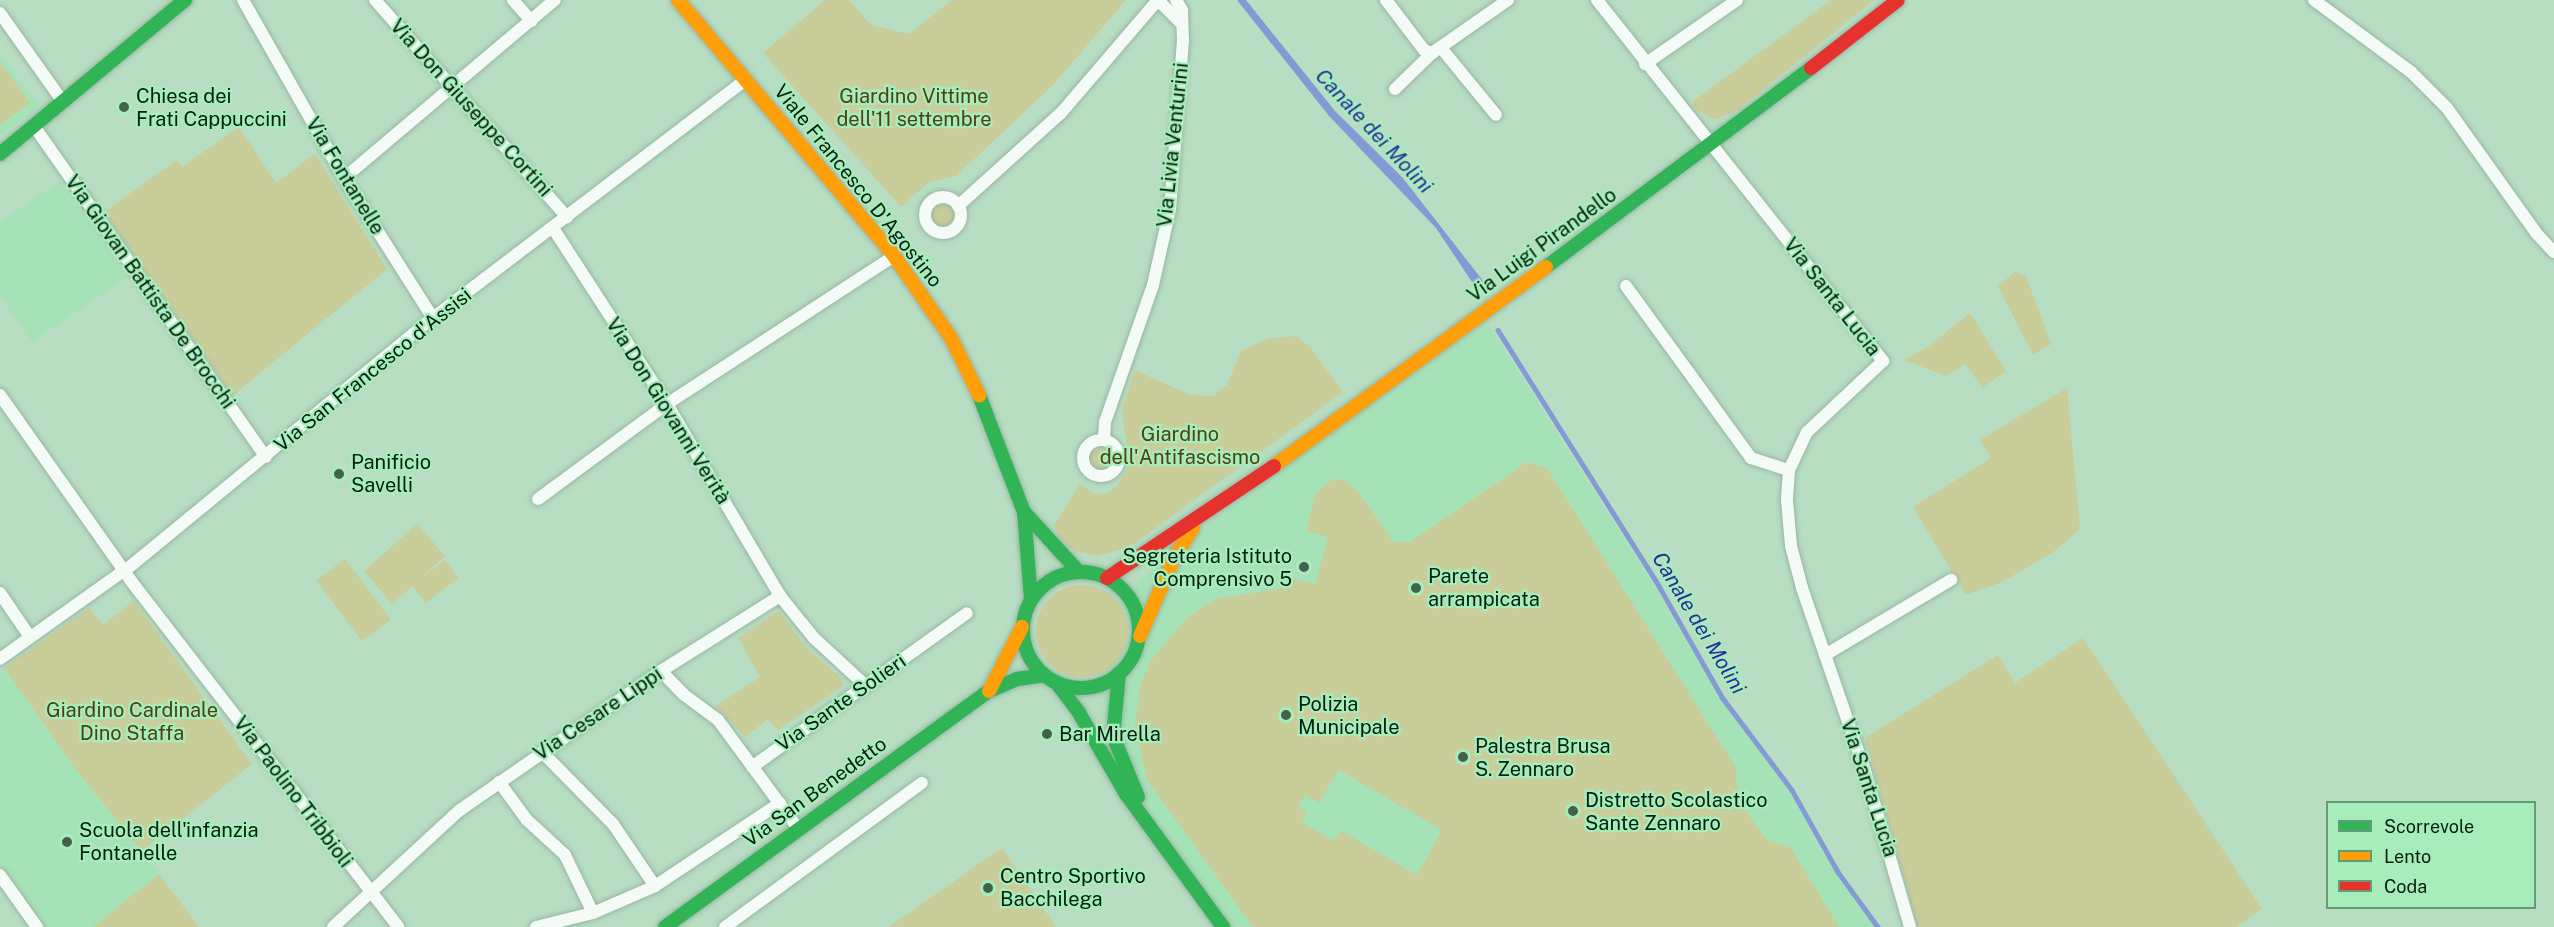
<!DOCTYPE html>
<meta charset="utf-8">
<style>
body{margin:0}
#map{position:relative;width:2554px;height:927px;overflow:hidden;background:#b7ddc2;font-family:"Public Sans",sans-serif}
div>[style]{position:absolute}
.built>*{inset:0;background:#a6e2b8}
.green>*{inset:0;background:#c8cd9a;transform-origin:0 0}
.round{border-radius:50%}
.water>*{inset:0;background:#829bd5}
.stream>*{height:4.5px;margin:-2.25px;padding:0 2.25px;transform-origin:2.25px;border-radius:2.25px;background:#829bd5}
.roads{filter:drop-shadow(0 0 2px #99b6a2) drop-shadow(0 0 2px #99b6a2)}
.street>*{height:12px;margin:-6px;padding:0 6px;transform-origin:6px;border-radius:6px;background:#f4faf6}
.street>.ring{margin:-6px;padding:0;box-sizing:content-box;background:none;border:12px solid #f4faf6;border-radius:50%}
.fast>*{height:14px;margin:-7px;padding:0 7px;transform-origin:7px;border-radius:7px;background:#30b455}
.fast>.ring{margin:-7px;padding:0;box-sizing:content-box;background:none;border:14px solid #30b455;border-radius:50%}
.slow>*{height:14px;margin:-7px;padding:0 7px;transform-origin:7px;border-radius:7px;background:#ff9f0a}
.jam>*{height:14px;margin:-7px;padding:0 7px;transform-origin:7px;border-radius:7px;background:#e5322d}
.dots>*{width:16px;height:16px;translate:-50% -50%;box-sizing:border-box;border:3px solid #a7edbb;border-radius:50%}
span{translate:-50% -50%;white-space:nowrap;text-align:center;line-height:1.15;-webkit-text-stroke:4.5px #a7edbb;paint-order:stroke}
.poi-label{font-size:20px;color:#031f0e}
.left{translate:0 -50%;text-align:left}
.right{translate:-100% -50%;text-align:right}
.park-label{font-size:20px;color:#4f410f}
.street-label{font-size:20px;color:#031f0e}
.water-label{font-size:21px;color:#2a2d9b;font-style:italic}
.legend{position:absolute;left:2326px;top:801px;width:210px;height:108px;box-sizing:border-box;background:#a7edbb;border:2px solid #659b76;margin:0;padding:8px 10px;list-style:none;font-size:18px;color:#031f0e}
.legend li{display:flex;align-items:center;gap:12px;height:30px}
.legend b{width:30px;border:2px solid #659b76}
</style>
<div id="map">
<div class="built">
<i style="clip-path:polygon(0 55px,39px 106px,0 136px)"></i>
<i style="clip-path:polygon(60px 181px,127px 277px,32px 342px,0 295px,0 222px)"></i>
<i style="clip-path:polygon(1486px 321px,1731px 706px,1774px 763px,1875px 927px,1230px 927px,1128px 781px,1107px 719px,1091px 630px,1143px 578px,1312px 442px)"></i>
<i style="clip-path:polygon(4px 668px,80px 775px,159px 874px,93px 927px,43px 927px,0 867px,0 671px)"></i>
</div>
<div class="green">
<i style="clip-path:polygon(825px 0,849px 0,871px 25px,909px 34px,952px 0,1126px 0,1052px 86px,956px 176px,929px 182px,901px 207px,763px 53px)"></i>
<i style="clip-path:polygon(1831px 0,1874px 0,1738px 110px,1715px 120px,1697px 111px,1692px 102px)"></i>
<i style="clip-path:polygon(0 62px,30px 103px,0 125px)"></i>
<i style="clip-path:polygon(239px 127px,276px 183px,315px 154px,387px 269px,233px 395px,104px 212px,177px 160px,182px 167px)"></i>
<i class="round" style="left:932px;top:204px;width:22px;height:22px"></i>
<i style="clip-path:polygon(2015px 272px,2026px 276px,2051px 344px,2033px 355px,1998px 286px)"></i>
<i style="clip-path:polygon(1970px 313px,2006px 371px,1983px 388px,1965px 364px,1946px 376px,1904px 360px,1928px 347px)"></i>
<i style="clip-path:polygon(1296px 336px,1310px 347px,1343px 392px,1128px 548px,1096px 556px,1075px 551px,1060px 540px,1054px 525px,1080px 484px,1095px 494px,1109px 493px,1120px 482px,1129px 463px,1122px 410px,1135px 370px,1190px 395px,1213px 396px,1227px 385px,1241px 351px,1267px 339px)"></i>
<i style="clip-path:polygon(2067px 388px,2080px 529px,2052px 553px,2002px 582px,1966px 595px,1913px 507px,1991px 458px,1980px 440px)"></i>
<i class="round" style="left:1087px;top:444px;width:28px;height:28px"></i>
<i style="clip-path:polygon(evenodd,1527px 462px,1547px 468px,1735px 766px,1739px 802px,1767px 840px,1791px 848px,1839px 927px,1253px 927px,1147px 780px,1135px 728px,1140px 686px,1150px 662px,1186px 618px,1216px 599px,1289px 587px,1293px 579px,1315px 584px,1328px 537px,1306px 531px,1315px 495px,1330px 481px,1343px 479px,1357px 490px,1393px 541px,1402px 543px,1411px 541px,1527px 462px,1339px 770px,1442px 830px,1417px 875px,1340px 830px,1334px 841px,1302px 822px,1307px 812px,1298px 807px,1305px 795px,1319px 803px,1339px 770px)"></i>
<i style="clip-path:polygon(417px 524px,445px 556px,418px 581px,445px 560px,458px 578px,426px 603px,412px 586px,392px 604px,364px 571px)"></i>
<i style="left:345px;top:559px;width:76px;height:36px;rotate:53deg"></i>
<i class="round" style="left:1036px;top:585px;width:92px;height:92px"></i>
<i style="clip-path:polygon(134px 601px,252px 764px,142px 851px,80px 775px,4px 668px,89px 608px,103px 625px)"></i>
<i style="clip-path:polygon(779px 611px,806px 647px,842px 679px,843px 686px,778px 730px,768px 719px,745px 737px,716px 706px,760px 677px,738px 638px)"></i>
<i style="clip-path:polygon(2083px 638px,2262px 909px,2236px 927px,1918px 927px,1865px 738px,1998px 655px,2015px 683px)"></i>
<i style="clip-path:polygon(1003px 849px,1056px 927px,889px 927px,997px 851px)"></i>
<i style="clip-path:polygon(159px 874px,199px 927px,93px 927px)"></i>
</div>
<div class="water">
<i style="clip-path:polygon(1237px 0,1246px 0,1335px 111px,1402px 177px,1484px 282px,1476px 288px,1436px 228px,1329px 116px)"></i>
</div>
<div class="stream">
<i style="left:1498px;top:330px;width:302px;rotate:57.8deg"></i>
<i style="left:1659px;top:586px;width:128px;rotate:60.4deg"></i>
<i style="left:1722px;top:697px;width:116px;rotate:53deg"></i>
<i style="left:1792px;top:790px;width:94px;rotate:60.7deg"></i>
<i style="left:1838px;top:872px;width:68px;rotate:54deg"></i>
</div>
<div class="roads">
<div class="street">
<i style="left:243px;top:0;width:205px;rotate:60.4deg"></i>
<i style="left:344px;top:178px;width:166px;rotate:57.6deg"></i>
<i style="left:375px;top:0;width:290px;rotate:48.5deg"></i>
<i style="left:513px;top:0;width:28px;rotate:49deg"></i>
<i style="left:1158px;top:0;width:31px;rotate:45deg"></i>
<i style="left:1386px;top:0;width:63px;rotate:52.8deg"></i>
<i style="left:1424px;top:50px;width:9px;rotate:21deg"></i>
<i style="left:1432px;top:53px;width:93px;rotate:-34.9deg"></i>
<i style="left:1597px;top:0;width:461px;rotate:51.6deg"></i>
<i style="left:1883px;top:361px;width:104px;rotate:136.9deg"></i>
<i style="left:1807px;top:432px;width:42px;rotate:115.3deg"></i>
<i style="left:1789px;top:470px;width:30px;rotate:94deg"></i>
<i style="left:1787px;top:500px;width:46px;rotate:85deg"></i>
<i style="left:1791px;top:546px;width:43px;rotate:75.3deg"></i>
<i style="left:1802px;top:588px;width:194px;rotate:71deg"></i>
<i style="left:1865px;top:771px;width:162px;rotate:73.9deg"></i>
<i style="left:2314px;top:0;width:121px;rotate:36.6deg"></i>
<i style="left:2411px;top:72px;width:51px;rotate:45deg"></i>
<i style="left:2447px;top:108px;width:153px;rotate:54.5deg"></i>
<i style="left:2536px;top:233px;width:26px;rotate:47deg"></i>
<i style="left:0;top:13px;width:109px;rotate:54.7deg"></i>
<i style="left:1442px;top:49px;width:85px;rotate:50.7deg"></i>
<i style="left:1645px;top:64px;width:112px;rotate:-34.8deg"></i>
<i style="left:1395px;top:89px;width:52px;rotate:-44.2deg"></i>
<i style="left:34px;top:126px;width:404px;rotate:55deg"></i>
<i style="left:344px;top:178px;width:276px;rotate:-40.2deg"></i>
<i class="ring" style="left:925px;top:197px;width:24px;height:24px"></i>
<i style="left:958px;top:206px;width:139px;rotate:-42.1deg"></i>
<i style="left:1061px;top:113px;width:149px;rotate:-49.4deg"></i>
<i style="left:553px;top:228px;width:210px;rotate:57.1deg"></i>
<i style="left:667px;top:404px;width:223px;rotate:59.5deg"></i>
<i style="left:780px;top:596px;width:54px;rotate:51deg"></i>
<i style="left:814px;top:638px;width:71px;rotate:42.7deg"></i>
<i style="left:1626px;top:286px;width:213px;rotate:54deg"></i>
<i style="left:1751px;top:458px;width:40px;rotate:18deg"></i>
<i style="left:0;top:395px;width:228px;rotate:54.8deg"></i>
<i style="left:131px;top:581px;width:437px;rotate:52.3deg"></i>
<i style="left:1104px;top:440px;width:18px;rotate:-87deg"></i>
<i style="left:1105px;top:422px;width:145px;rotate:-70.7deg"></i>
<i style="left:1153px;top:285px;width:78px;rotate:-77.4deg"></i>
<i style="left:1170px;top:209px;width:169px;rotate:-85.6deg"></i>
<i style="left:1183px;top:41px;width:31px;rotate:-92deg"></i>
<i style="left:1182px;top:10px;width:12px;rotate:-121deg"></i>
<i class="ring" style="left:1083px;top:440px;width:24px;height:24px"></i>
<i style="left:538px;top:499px;width:160px;rotate:-36.4deg"></i>
<i style="left:667px;top:404px;width:271px;rotate:-33.1deg"></i>
<i style="left:0;top:593px;width:53px;rotate:55.7deg"></i>
<i style="left:1825px;top:655px;width:147px;rotate:-30.8deg"></i>
<i style="left:0;top:659px;width:163px;rotate:-35.5deg"></i>
<i style="left:133px;top:564px;width:388px;rotate:-39.4deg"></i>
<i style="left:433px;top:318px;width:392px;rotate:-37.3deg"></i>
<i style="left:661px;top:671px;width:32px;rotate:46deg"></i>
<i style="left:683px;top:694px;width:44px;rotate:36.6deg"></i>
<i style="left:718px;top:720px;width:133px;rotate:53.6deg"></i>
<i style="left:542px;top:752px;width:101px;rotate:45.4deg"></i>
<i style="left:613px;top:824px;width:75px;rotate:55.9deg"></i>
<i style="left:752px;top:767px;width:264px;rotate:-35.6deg"></i>
<i style="left:499px;top:782px;width:47px;rotate:53.6deg"></i>
<i style="left:527px;top:820px;width:52px;rotate:42.6deg"></i>
<i style="left:565px;top:855px;width:64px;rotate:64.2deg"></i>
<i style="left:0;top:875px;width:64px;rotate:54.6deg"></i>
<i style="left:333px;top:927px;width:173px;rotate:-42.7deg"></i>
<i style="left:460px;top:810px;width:244px;rotate:-34.7deg"></i>
<i style="left:661px;top:671px;width:141px;rotate:-32.2deg"></i>
<i style="left:536px;top:927px;width:59px;rotate:-13.8deg"></i>
<i style="left:593px;top:913px;width:68px;rotate:-23.5deg"></i>
<i style="left:655px;top:886px;width:150px;rotate:-33.6deg"></i>
<i style="left:725px;top:927px;width:244px;rotate:-36.2deg"></i>
</div>
<div class="fast">
<i style="left:0;top:154px;width:241px;rotate:-39.8deg"></i>
<i style="left:1546px;top:267px;width:331px;rotate:-36.9deg"></i>
<i style="left:979px;top:395px;width:125px;rotate:69deg"></i>
<i style="left:1024px;top:512px;width:87px;rotate:85.4deg"></i>
<i style="left:1025px;top:513px;width:79px;rotate:47.6deg"></i>
<i class="ring" style="left:1023px;top:572px;width:102px;height:102px"></i>
<i style="left:1119px;top:673px;width:63px;rotate:95.4deg"></i>
<i style="left:1113px;top:736px;width:66px;rotate:67.7deg"></i>
<i style="left:1056px;top:682px;width:39px;rotate:53deg"></i>
<i style="left:1079px;top:713px;width:94px;rotate:59.9deg"></i>
<i style="left:1126px;top:794px;width:165px;rotate:53.9deg"></i>
<i style="left:665px;top:927px;width:401px;rotate:-36.1deg"></i>
<i style="left:989px;top:691px;width:30px;rotate:-23deg"></i>
<i style="left:1017px;top:679px;width:27px;rotate:-8deg"></i>
</div>
<div class="slow">
<i style="left:678px;top:0;width:335px;rotate:49.8deg"></i>
<i style="left:894px;top:256px;width:100px;rotate:55.2deg"></i>
<i style="left:951px;top:338px;width:64px;rotate:63.8deg"></i>
<i style="left:1274px;top:466px;width:337px;rotate:-36.2deg"></i>
<i style="left:1140px;top:636px;width:85px;rotate:-66.4deg"></i>
<i style="left:1174px;top:558px;width:36px;rotate:-58deg"></i>
<i style="left:989px;top:691px;width:72px;rotate:-62.7deg"></i>
</div>
<div class="jam">
<i style="left:1811px;top:68px;width:110px;rotate:-38deg"></i>
<i style="left:1107px;top:578px;width:201px;rotate:-33.8deg"></i>
</div>
</div>
<div class="dots">
<i style="left:124px;top:107px;background:#42624d"></i>
<i style="left:339px;top:474px;background:#42624d"></i>
<i style="left:1304px;top:567px;background:#42624d"></i>
<i style="left:1416px;top:588px;background:#42624d"></i>
<i style="left:1286px;top:715px;background:#42624d"></i>
<i style="left:1047px;top:734px;background:#42624d"></i>
<i style="left:1463px;top:757px;background:#42624d"></i>
<i style="left:1573px;top:811px;background:#42624d"></i>
<i style="left:67px;top:842px;background:#42624d"></i>
<i style="left:988px;top:888px;background:#42624d"></i>
</div>
<div class="poi-label">
<span class="left" style="left:136px;top:108px">Chiesa dei<br>Frati Cappuccini</span>
<span class="left" style="left:351px;top:474px">Panificio<br>Savelli</span>
<span class="right" style="left:1292px;top:568px">Segreteria Istituto<br>Comprensivo 5</span>
<span class="left" style="left:1428px;top:588px">Parete<br>arrampicata</span>
<span class="left" style="left:1298px;top:716px">Polizia<br>Municipale</span>
<span class="left" style="left:1059px;top:734px">Bar Mirella</span>
<span class="left" style="left:1475px;top:758px">Palestra Brusa<br>S. Zennaro</span>
<span class="left" style="left:1585px;top:812px">Distretto Scolastico<br>Sante Zennaro</span>
<span class="left" style="left:79px;top:842px">Scuola dell'infanzia<br>Fontanelle</span>
<span class="left" style="left:1000px;top:888px">Centro Sportivo<br>Bacchilega</span>
</div>
<div class="park-label">
<span style="left:914px;top:108px">Giardino Vittime<br>dell'11 settembre</span>
<span style="left:1180px;top:446px">Giardino<br>dell'Antifascismo</span>
<span style="left:132px;top:722px">Giardino Cardinale<br>Dino Staffa</span>
</div>
<div class="street-label">
<span style="left:471px;top:108px;rotate:48deg">Via Don Giuseppe Cortini</span>
<span style="left:1173px;top:145px;rotate:-84deg">Via Livia Venturini</span>
<span style="left:345px;top:176px;rotate:59deg">Via Fontanelle</span>
<span style="left:858px;top:186px;rotate:51deg">Viale Francesco D'Agostino</span>
<span style="left:1542px;top:245px;rotate:-36deg">Via Luigi Pirandello</span>
<span style="left:150px;top:292px;rotate:55deg">Via Giovan Battista De Brocchi</span>
<span style="left:1832px;top:297px;rotate:52deg">Via Santa Lucia</span>
<span style="left:373px;top:370px;rotate:-39deg">Via San Francesco d'Assisi</span>
<span style="left:668px;top:411px;rotate:58deg">Via Don Giovanni Verità</span>
<span style="left:841px;top:703px;rotate:-35deg">Via Sante Solieri</span>
<span style="left:598px;top:714px;rotate:-34deg">Via Cesare Lippi</span>
<span style="left:1869px;top:788px;rotate:72deg">Via Santa Lucia</span>
<span style="left:293px;top:792px;rotate:53deg">Via Paolino Tribbioli</span>
<span style="left:815px;top:792px;rotate:-36deg">Via San Benedetto</span>
</div>
<div class="water-label">
<span style="left:1374px;top:131px;rotate:47deg">Canale dei Molini</span>
<span style="left:1699px;top:623px;rotate:59deg">Canale dei Molini</span>
</div>
<ul class="legend">
<li><b style="height:8px;background:#30b455"></b>Scorrevole</li>
<li><b style="height:8px;background:#ff9f0a"></b>Lento</li>
<li><b style="height:8px;background:#e5322d"></b>Coda</li>
</ul>
</div>
